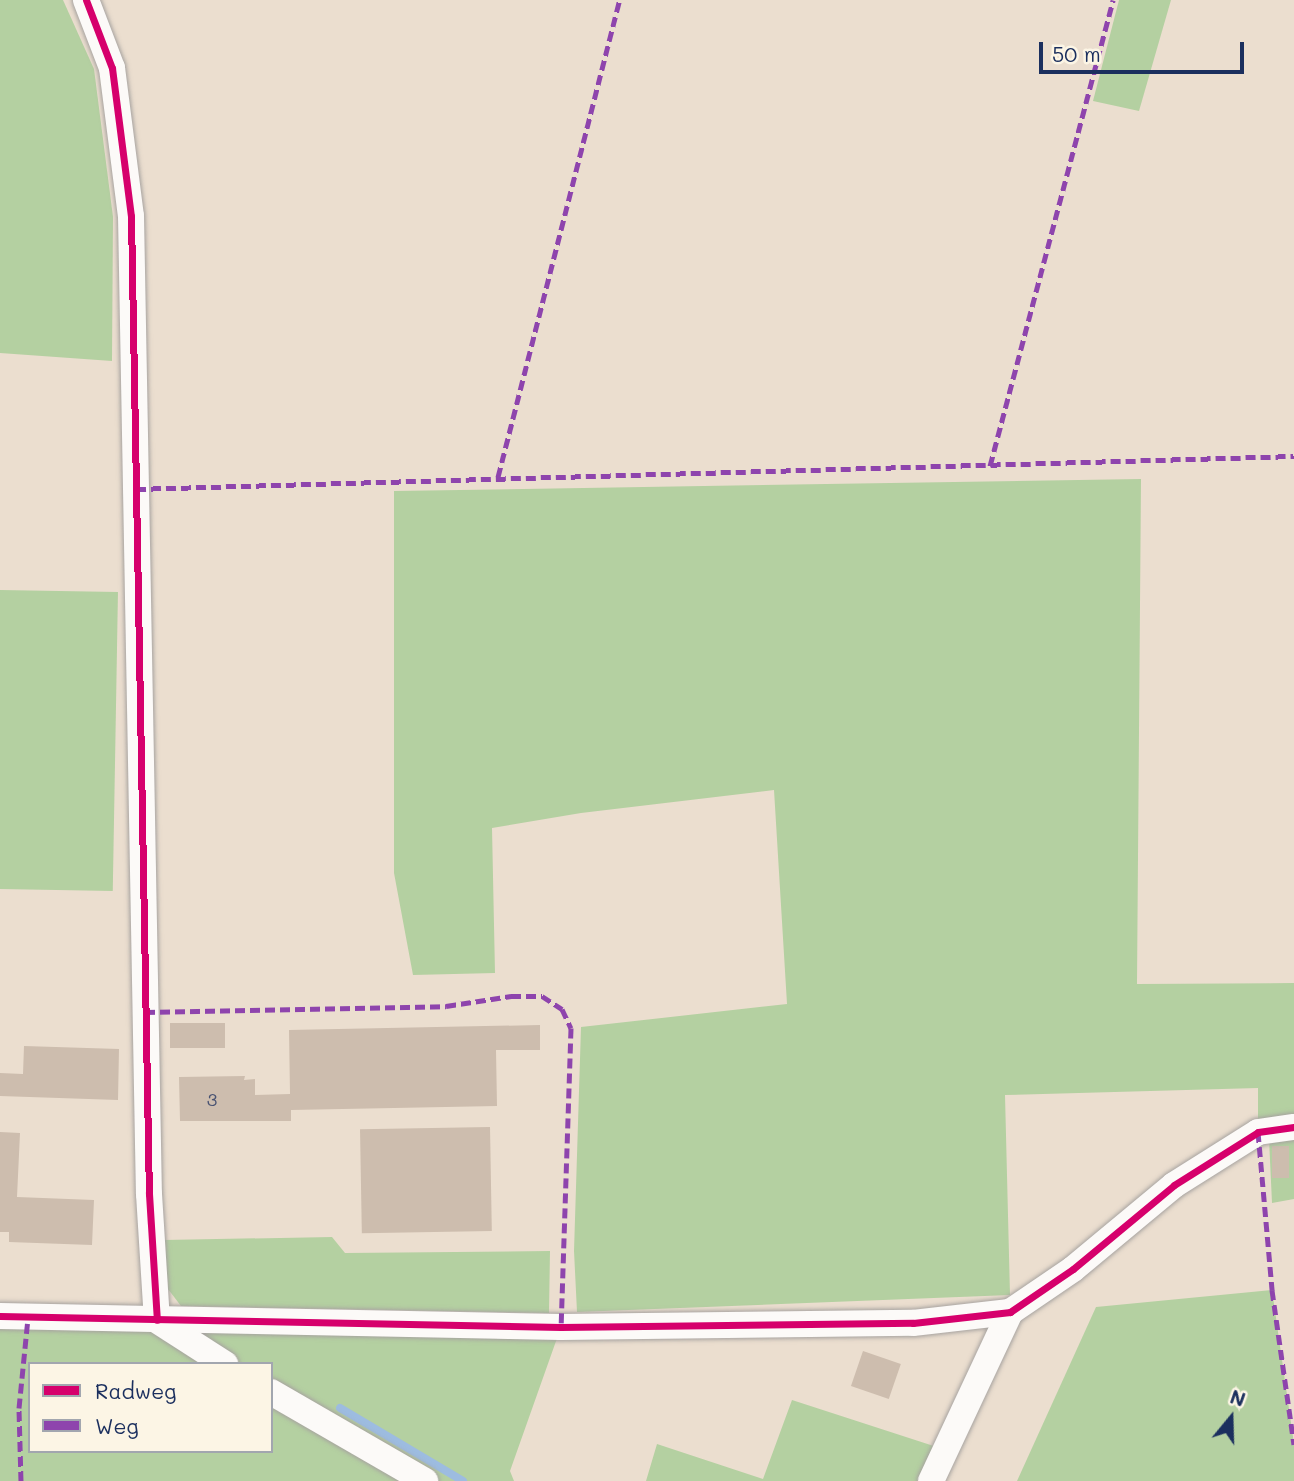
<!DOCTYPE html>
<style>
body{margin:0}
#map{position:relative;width:1294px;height:1481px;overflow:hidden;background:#ebdecf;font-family:Mali,sans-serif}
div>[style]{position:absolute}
.green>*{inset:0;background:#b4d0a1;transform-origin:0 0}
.stream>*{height:8px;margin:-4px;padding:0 4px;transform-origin:4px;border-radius:4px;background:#9dbce0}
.building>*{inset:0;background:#cdbdae;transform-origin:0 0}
.roads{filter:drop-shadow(0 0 2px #a7a3a0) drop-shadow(0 0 2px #a7a3a0)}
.minor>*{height:26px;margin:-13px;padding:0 13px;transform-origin:13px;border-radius:13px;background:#fcfaf8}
.quiet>*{height:5px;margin-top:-2.5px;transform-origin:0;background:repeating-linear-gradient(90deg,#8e44ad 0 10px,transparent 0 15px)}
.cycleway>*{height:7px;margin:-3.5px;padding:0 3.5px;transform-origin:3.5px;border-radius:3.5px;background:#d6006c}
span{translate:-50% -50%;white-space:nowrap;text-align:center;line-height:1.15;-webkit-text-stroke:6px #fcf5e5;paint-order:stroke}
.number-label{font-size:18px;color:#485272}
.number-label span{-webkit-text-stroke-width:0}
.legend{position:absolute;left:28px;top:1362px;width:245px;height:91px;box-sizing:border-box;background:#fcf5e5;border:2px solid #a2a6af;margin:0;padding:9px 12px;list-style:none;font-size:21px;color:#1b2f5e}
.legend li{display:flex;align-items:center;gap:14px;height:35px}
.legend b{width:35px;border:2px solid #a2a6af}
.north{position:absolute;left:1196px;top:1383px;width:70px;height:70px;-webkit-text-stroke:5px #fcf5e5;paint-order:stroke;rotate:19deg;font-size:19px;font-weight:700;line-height:28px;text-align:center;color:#1b2f5e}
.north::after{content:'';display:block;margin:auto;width:24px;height:32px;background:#1b2f5e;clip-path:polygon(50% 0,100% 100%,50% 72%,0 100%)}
.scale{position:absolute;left:1039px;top:42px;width:205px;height:32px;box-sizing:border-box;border:4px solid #1b2f5e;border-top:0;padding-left:9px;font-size:21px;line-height:24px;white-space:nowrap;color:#1b2f5e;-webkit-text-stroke:5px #fcf5e5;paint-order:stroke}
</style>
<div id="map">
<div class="green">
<i style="clip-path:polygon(0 0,63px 0,94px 69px,113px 217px,112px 361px,0 353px)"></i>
<i style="clip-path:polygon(1119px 0,1171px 0,1139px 111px,1093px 101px)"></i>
<i style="clip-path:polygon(1141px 479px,1137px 984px,1294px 983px,1294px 1114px,1258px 1120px,1258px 1088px,1005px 1095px,1010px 1295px,577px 1312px,574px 1251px,581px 1027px,787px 1004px,774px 790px,581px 813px,492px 828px,495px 973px,413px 975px,394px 873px,394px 491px)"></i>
<i style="left:0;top:590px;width:118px;height:299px;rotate:1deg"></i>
<i style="clip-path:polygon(1294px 1135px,1294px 1199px,1272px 1203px,1269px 1139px)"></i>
<i style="clip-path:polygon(332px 1237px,345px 1253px,550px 1251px,549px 1313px,181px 1306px,168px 1289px,164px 1240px)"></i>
<i style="clip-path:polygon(1272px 1290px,1294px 1444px,1294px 1481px,1017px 1481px,1096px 1307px)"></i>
<i style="clip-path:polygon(evenodd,0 1316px,561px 1327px,510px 1471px,514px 1481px,0 1481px,0 1316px,30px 1364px,271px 1364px,271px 1451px,30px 1451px,30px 1364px)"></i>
<i style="clip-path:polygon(792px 1400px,946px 1450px,931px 1481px,646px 1481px,657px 1444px,763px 1479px)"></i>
</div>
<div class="stream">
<i style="left:340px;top:1408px;width:143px;rotate:30.7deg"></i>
</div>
<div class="building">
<i style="left:225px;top:1023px;width:25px;height:55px;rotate:90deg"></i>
<i style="clip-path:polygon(540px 1025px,540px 1050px,496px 1050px,497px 1106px,291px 1110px,291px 1121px,180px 1121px,179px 1077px,245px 1076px,244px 1080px,255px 1079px,255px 1095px,290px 1094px,289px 1030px)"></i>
<i style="clip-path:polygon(24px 1046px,119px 1049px,118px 1100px,0 1096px,0 1073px,23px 1074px)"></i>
<i style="left:490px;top:1127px;width:104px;height:130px;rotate:89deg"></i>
<i style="clip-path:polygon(0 1132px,20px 1133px,17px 1197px,94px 1200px,92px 1245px,9px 1242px,9px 1232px,0 1232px)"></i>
<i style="left:1272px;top:1146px;width:17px;height:32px"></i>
<i style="left:863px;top:1351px;width:40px;height:37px;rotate:19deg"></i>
</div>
<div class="roads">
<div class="minor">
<i style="left:86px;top:0;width:73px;rotate:69.1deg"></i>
<i style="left:112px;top:68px;width:149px;rotate:82.7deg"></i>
<i style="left:131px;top:216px;width:978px;rotate:88.95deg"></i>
<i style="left:149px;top:1194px;width:126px;rotate:86.4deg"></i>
<i style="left:0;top:1316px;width:561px;rotate:1.12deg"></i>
<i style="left:561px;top:1327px;width:352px;rotate:-0.7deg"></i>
<i style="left:913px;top:1323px;width:98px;rotate:-6.5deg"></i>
<i style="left:1010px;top:1312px;width:76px;rotate:-34.3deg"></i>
<i style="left:1073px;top:1269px;width:131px;rotate:-39.7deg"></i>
<i style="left:1174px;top:1185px;width:99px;rotate:-32.2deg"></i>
<i style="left:1258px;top:1132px;width:36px;rotate:-8deg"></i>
<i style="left:158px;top:1321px;width:80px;rotate:32.7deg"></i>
<i style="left:271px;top:1392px;width:178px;rotate:30deg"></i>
<i style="left:931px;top:1481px;width:187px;rotate:-64.9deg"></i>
</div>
</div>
<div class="quiet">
<i style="left:990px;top:466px;width:482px;rotate:-75.2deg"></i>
<i style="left:498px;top:477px;width:492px;rotate:-75.7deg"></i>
<i style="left:136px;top:489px;width:1158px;rotate:-1.63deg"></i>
<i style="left:145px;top:1012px;width:301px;rotate:-1.1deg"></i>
<i style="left:446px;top:1006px;width:66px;rotate:-8.7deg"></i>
<i style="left:511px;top:996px;width:31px"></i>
<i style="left:542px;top:996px;width:24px;rotate:33deg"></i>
<i style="left:562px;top:1009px;width:21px;rotate:65deg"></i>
<i style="left:571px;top:1028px;width:299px;rotate:91.9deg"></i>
<i style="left:1258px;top:1132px;width:159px;rotate:84.9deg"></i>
<i style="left:1272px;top:1290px;width:156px;rotate:81.9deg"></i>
<i style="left:21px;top:1481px;width:73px;rotate:-91.6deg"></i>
<i style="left:19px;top:1408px;width:90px;rotate:-84.3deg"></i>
</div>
<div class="cycleway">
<i style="left:86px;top:0;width:73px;rotate:69.1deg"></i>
<i style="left:112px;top:68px;width:149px;rotate:82.7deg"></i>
<i style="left:131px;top:216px;width:978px;rotate:88.95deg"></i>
<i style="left:149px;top:1194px;width:126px;rotate:86.4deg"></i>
<i style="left:0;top:1316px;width:561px;rotate:1.12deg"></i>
<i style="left:561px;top:1327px;width:352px;rotate:-0.7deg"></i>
<i style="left:913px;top:1323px;width:98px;rotate:-6.5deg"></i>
<i style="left:1010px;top:1312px;width:76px;rotate:-34.3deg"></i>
<i style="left:1073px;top:1269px;width:131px;rotate:-39.7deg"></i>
<i style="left:1174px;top:1185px;width:99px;rotate:-32.2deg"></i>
<i style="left:1258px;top:1132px;width:36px;rotate:-8deg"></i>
</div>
<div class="number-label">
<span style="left:212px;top:1099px">3</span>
</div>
<ul class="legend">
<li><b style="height:9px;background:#d6006c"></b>Radweg</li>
<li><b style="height:9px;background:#8e44ad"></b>Weg</li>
</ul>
<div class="north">N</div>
<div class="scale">50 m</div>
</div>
